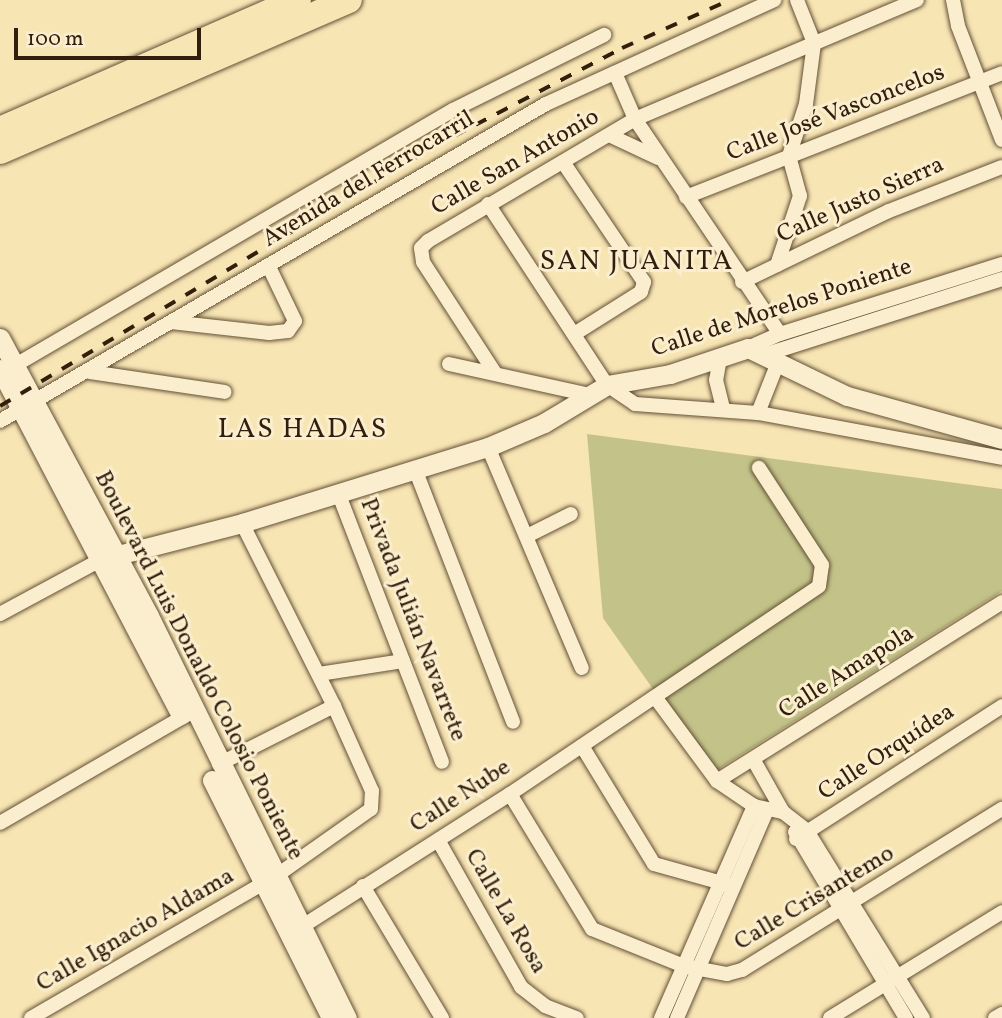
<!DOCTYPE html>
<meta charset="utf-8">
<style>
body{margin:0}
#map{position:relative;width:1002px;height:1018px;overflow:hidden;background:#f8e5b4;font-family:Vollkorn,serif}
div>[style]{position:absolute}
.green>*{inset:0;background:#c3c389}
.roads{filter:drop-shadow(0 0 2px #635036) drop-shadow(0 0 2px #635036)}
.street>*{height:14px;margin:-7px;padding:0 7px;transform-origin:7px;border-radius:7px;background:#faeece}
.secondary>*{height:19px;margin:-9.5px;padding:0 9.5px;transform-origin:9.5px;border-radius:9.5px;background:#faeece}
.highway>*{height:26px;margin:-13px;padding:0 13px;transform-origin:13px;border-radius:13px;background:#f8e5b4}
.rail>*{height:3.5px;margin-top:-1.75px;transform-origin:0;background:repeating-linear-gradient(90deg,#311e0c 0 12px,transparent 0 24px)}
span{translate:-50% -50%;white-space:nowrap;text-align:center;line-height:1.15;-webkit-text-stroke:6px #faeece;paint-order:stroke}
.street-label{font-size:24px;color:#311e0c}
.quarter-label{font-size:28px;color:#311e0c;letter-spacing:2px}
.scale{position:absolute;left:14px;top:28px;width:187px;height:32px;box-sizing:border-box;border:4px solid #311e0c;border-top:0;padding-left:9px;font-size:21px;line-height:24px;white-space:nowrap;color:#311e0c;-webkit-text-stroke:5px #faeece;paint-order:stroke}
</style>
<div id="map">
<div class="green">
<i style="clip-path:polygon(587px 434px,1002px 489px,1002px 591px,712px 773px,603px 618px)"></i>
</div>
<div class="roads">
<div class="street">
<i style="left:953px;top:0;width:26px;rotate:79deg"></i>
<i style="left:958px;top:26px;width:122px;rotate:68.9deg"></i>
<i style="left:615px;top:73px;width:50px;rotate:66.5deg"></i>
<i style="left:635px;top:119px;width:259px;rotate:56deg"></i>
<i style="left:609px;top:135px;width:54px;rotate:25.1deg"></i>
<i style="left:563px;top:162px;width:145px;rotate:56deg"></i>
<i style="left:644px;top:282px;width:10px;rotate:107deg"></i>
<i style="left:641px;top:292px;width:77px;rotate:147.8deg"></i>
<i style="left:686px;top:197px;width:339px;rotate:-21.4deg"></i>
<i style="left:488px;top:204px;width:217px;rotate:56.7deg"></i>
<i style="left:607px;top:385px;width:34px;rotate:34deg"></i>
<i style="left:635px;top:404px;width:123px;rotate:4.2deg"></i>
<i style="left:758px;top:413px;width:248px;rotate:10.4deg"></i>
<i style="left:777px;top:265px;width:73px;rotate:-71.6deg"></i>
<i style="left:800px;top:196px;width:41px;rotate:-105.4deg"></i>
<i style="left:789px;top:156px;width:55px;rotate:-71.9deg"></i>
<i style="left:806px;top:104px;width:62px;rotate:-82.5deg"></i>
<i style="left:814px;top:43px;width:46px;rotate:-111.6deg"></i>
<i style="left:742px;top:282px;width:163px;rotate:-25.8deg"></i>
<i style="left:889px;top:211px;width:121px;rotate:-21.3deg"></i>
<i style="left:171px;top:322px;width:99px;rotate:6.4deg"></i>
<i style="left:269px;top:333px;width:19px;rotate:-6deg"></i>
<i style="left:288px;top:331px;width:12px;rotate:-55deg"></i>
<i style="left:295px;top:321px;width:62px;rotate:-115.7deg"></i>
<i style="left:748px;top:348px;width:35px;rotate:-24deg"></i>
<i style="left:780px;top:334px;width:233px;rotate:-17.5deg"></i>
<i style="left:764px;top:355px;width:250px;rotate:-17.7deg"></i>
<i style="left:720px;top:358px;width:22px;rotate:100deg"></i>
<i style="left:716px;top:380px;width:30px;rotate:76deg"></i>
<i style="left:449px;top:364px;width:140px;rotate:12.4deg"></i>
<i style="left:7px;top:370px;width:516px;rotate:-30.24deg"></i>
<i style="left:453px;top:110px;width:169px;rotate:-26.4deg"></i>
<i style="left:90px;top:372px;width:136px;rotate:8.4deg"></i>
<i style="left:495px;top:373px;width:132px;rotate:-123deg"></i>
<i style="left:423px;top:262px;width:14px;rotate:-98deg"></i>
<i style="left:421px;top:248px;width:10px;rotate:-45deg"></i>
<i style="left:428px;top:241px;width:240px;rotate:-30.5deg"></i>
<i style="left:635px;top:119px;width:306px;rotate:-22.9deg"></i>
<i style="left:758px;top:413px;width:52px;rotate:-68.4deg"></i>
<i style="left:0;top:421px;width:631px;rotate:-30.14deg"></i>
<i style="left:546px;top:104px;width:251px;rotate:-24.5deg"></i>
<i style="left:488px;top:447px;width:240px;rotate:67deg"></i>
<i style="left:415px;top:469px;width:271px;rotate:68.8deg"></i>
<i style="left:339px;top:495px;width:286px;rotate:68.9deg"></i>
<i style="left:527px;top:536px;width:49px;rotate:-26.6deg"></i>
<i style="left:0;top:614px;width:116px;rotate:-28.3deg"></i>
<i style="left:319px;top:674px;width:85px;rotate:-8.8deg"></i>
<i style="left:655px;top:697px;width:104px;rotate:53.6deg"></i>
<i style="left:717px;top:781px;width:45px;rotate:34deg"></i>
<i style="left:754px;top:806px;width:30px;rotate:12deg"></i>
<i style="left:783px;top:812px;width:31px;rotate:38deg"></i>
<i style="left:807px;top:831px;width:220px;rotate:58.2deg"></i>
<i style="left:582px;top:746px;width:138px;rotate:58.6deg"></i>
<i style="left:654px;top:864px;width:78px;rotate:15.6deg"></i>
<i style="left:753px;top:759px;width:61px;rotate:60.5deg"></i>
<i style="left:219px;top:764px;width:129px;rotate:-26.8deg"></i>
<i style="left:717px;top:781px;width:337px;rotate:-32.1deg"></i>
<i style="left:510px;top:794px;width:158px;rotate:58.7deg"></i>
<i style="left:592px;top:929px;width:99px;rotate:21.9deg"></i>
<i style="left:684px;top:966px;width:44px;rotate:10.5deg"></i>
<i style="left:727px;top:974px;width:16px;rotate:-15deg"></i>
<i style="left:742px;top:970px;width:306px;rotate:-31.8deg"></i>
<i style="left:0;top:823px;width:220px;rotate:-30.1deg"></i>
<i style="left:795px;top:832px;width:217px;rotate:59.2deg"></i>
<i style="left:796px;top:839px;width:245px;rotate:-32.8deg"></i>
<i style="left:438px;top:840px;width:169px;rotate:60.5deg"></i>
<i style="left:521px;top:987px;width:31px;rotate:38deg"></i>
<i style="left:545px;top:1006px;width:34px;rotate:21deg"></i>
<i style="left:363px;top:886px;width:154px;rotate:59.1deg"></i>
<i style="left:295px;top:931px;width:255px;rotate:-32.5deg"></i>
<i style="left:510px;top:794px;width:372px;rotate:-33.9deg"></i>
<i style="left:819px;top:586px;width:21px;rotate:-82deg"></i>
<i style="left:822px;top:565px;width:116px;rotate:-123deg"></i>
<i style="left:31px;top:1018px;width:283px;rotate:-30.1deg"></i>
<i style="left:276px;top:876px;width:116px;rotate:-35.2deg"></i>
<i style="left:371px;top:809px;width:18px;rotate:-87deg"></i>
<i style="left:372px;top:791px;width:93px;rotate:-114.1deg"></i>
<i style="left:334px;top:706px;width:205px;rotate:-116.7deg"></i>
<i style="left:661px;top:1018px;width:232px;rotate:-66.3deg"></i>
<i style="left:677px;top:1018px;width:227px;rotate:-66.6deg"></i>
<i style="left:830px;top:1018px;width:202px;rotate:-31.6deg"></i>
<i style="left:995px;top:1018px;width:8px;rotate:-30deg"></i>
</div>
<div class="secondary">
<i style="left:0;top:338px;width:315px;rotate:61.8deg"></i>
<i style="left:149px;top:616px;width:448px;rotate:63.8deg"></i>
<i style="left:0;top:369px;width:390px;rotate:62.4deg"></i>
<i style="left:102px;top:559px;width:145px;rotate:-14.4deg"></i>
<i style="left:242px;top:523px;width:257px;rotate:-17.2deg"></i>
<i style="left:488px;top:447px;width:61px;rotate:-23.2deg"></i>
<i style="left:544px;top:423px;width:74px;rotate:-31.1deg"></i>
<i style="left:607px;top:385px;width:64px;rotate:-9.9deg"></i>
<i style="left:670px;top:374px;width:82px;rotate:-18.4deg"></i>
<i style="left:748px;top:348px;width:110px;rotate:25.9deg"></i>
<i style="left:847px;top:396px;width:161px;rotate:15.5deg"></i>
<i style="left:212px;top:780px;width:266px;rotate:63.4deg"></i>
</div>
<div class="highway">
<i style="left:0;top:130px;width:325px;rotate:-23.6deg"></i>
<i style="left:0;top:151px;width:380px;rotate:-23.4deg"></i>
</div>
</div>
<div class="rail">
<i style="left:0;top:406px;width:505px;rotate:-30.89deg"></i>
<i style="left:433px;top:147px;width:213px;rotate:-27.6deg"></i>
<i style="left:622px;top:48px;width:118px;rotate:-24deg"></i>
</div>
<div class="street-label">
<span style="left:836px;top:114px;rotate:-21deg">Calle José Vasconcelos</span>
<span style="left:516px;top:163px;rotate:-30deg">Calle San Antonio</span>
<span style="left:369px;top:180px;rotate:-31deg">Avenida del Ferrocarril</span>
<span style="left:861px;top:201px;rotate:-24deg">Calle Justo Sierra</span>
<span style="left:782px;top:309px;rotate:-18deg">Calle de Morelos Poniente</span>
<span style="left:412px;top:620px;rotate:69deg">Privada Julián Navarrete</span>
<span style="left:198px;top:666px;rotate:63deg">Boulevard Luis Donaldo Colosio Poniente</span>
<span style="left:847px;top:673px;rotate:-32deg">Calle Amapola</span>
<span style="left:887px;top:753px;rotate:-33deg">Calle Orquídea</span>
<span style="left:461px;top:797px;rotate:-33deg">Calle Nube</span>
<span style="left:815px;top:899px;rotate:-31deg">Calle Crisantemo</span>
<span style="left:505px;top:912px;rotate:60deg">Calle La Rosa</span>
<span style="left:136px;top:931px;rotate:-30deg">Calle Ignacio Aldama</span>
</div>
<div class="quarter-label">
<span style="left:637px;top:262px">SAN JUANITA</span>
<span style="left:303px;top:430px">LAS HADAS</span>
</div>
<div class="scale">100 m</div>
</div>
